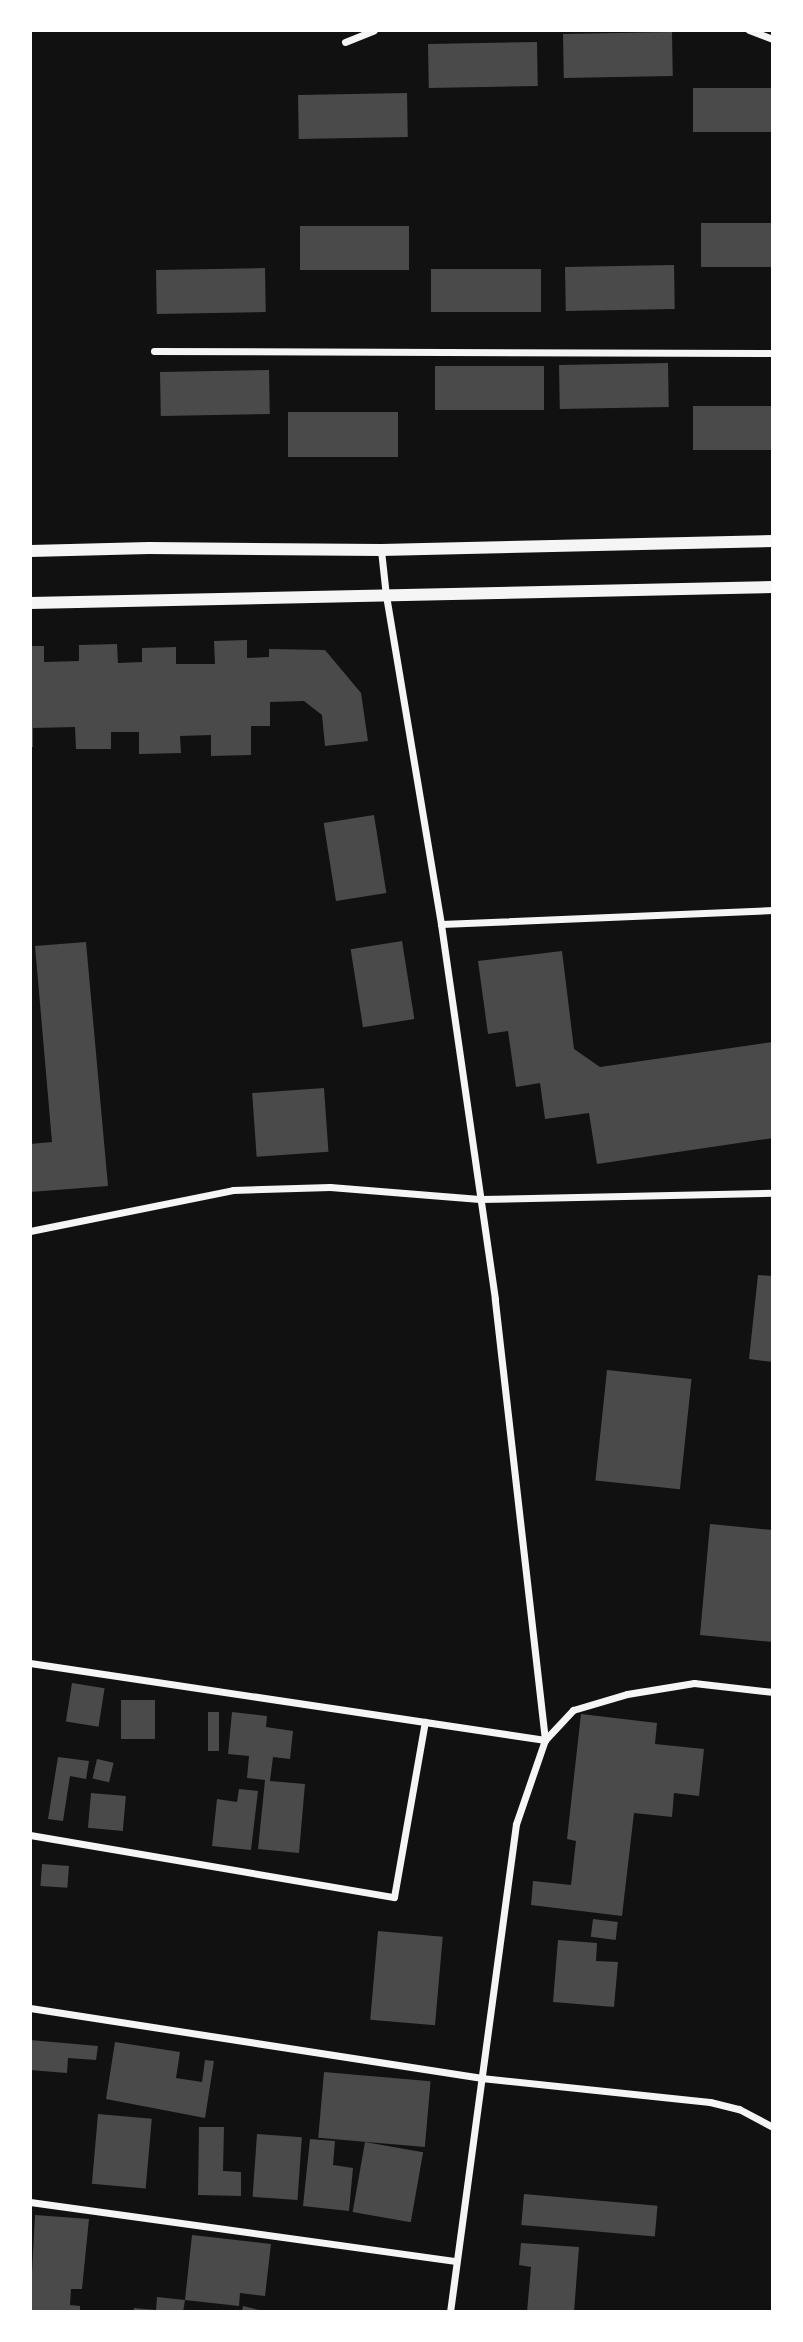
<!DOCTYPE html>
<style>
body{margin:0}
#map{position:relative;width:803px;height:2342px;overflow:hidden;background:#111;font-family:"Open Sans",sans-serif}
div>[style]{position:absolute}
.building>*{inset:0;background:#4a4a4a;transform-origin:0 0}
.minor>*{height:7px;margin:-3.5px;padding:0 3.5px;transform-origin:3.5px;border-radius:3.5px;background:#f5f5f5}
.tertiary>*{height:12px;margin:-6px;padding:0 6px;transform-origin:6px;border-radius:6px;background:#f5f5f5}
span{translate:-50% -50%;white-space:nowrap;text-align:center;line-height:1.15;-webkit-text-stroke:7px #fff;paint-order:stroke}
.frame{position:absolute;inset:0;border:32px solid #fff;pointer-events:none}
</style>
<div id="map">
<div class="building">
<i style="left:672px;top:32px;width:44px;height:109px;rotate:89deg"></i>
<i style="left:537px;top:42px;width:44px;height:109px;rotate:89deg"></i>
<i style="left:773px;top:88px;width:44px;height:80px;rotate:90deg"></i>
<i style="left:407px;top:93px;width:44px;height:109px;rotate:89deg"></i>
<i style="left:773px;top:223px;width:44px;height:72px;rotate:90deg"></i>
<i style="left:409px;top:226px;width:44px;height:109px;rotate:90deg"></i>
<i style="left:674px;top:265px;width:44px;height:109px;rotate:89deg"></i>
<i style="left:265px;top:268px;width:44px;height:109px;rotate:89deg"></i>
<i style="left:541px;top:269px;width:43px;height:110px;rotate:90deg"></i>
<i style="left:668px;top:363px;width:44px;height:109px;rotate:89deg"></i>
<i style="left:544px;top:366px;width:44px;height:109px;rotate:90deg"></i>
<i style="left:269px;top:370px;width:44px;height:109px;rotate:89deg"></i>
<i style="left:773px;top:406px;width:44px;height:80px;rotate:90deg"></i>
<i style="left:398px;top:412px;width:45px;height:110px;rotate:90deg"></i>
<i style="clip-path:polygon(247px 640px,247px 658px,269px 657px,269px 649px,325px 650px,361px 693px,368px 741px,325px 746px,322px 715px,304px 701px,270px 702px,270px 726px,251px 726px,251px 755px,211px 756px,211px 735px,180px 736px,181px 753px,139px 754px,139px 732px,111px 732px,111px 749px,76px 749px,75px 727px,33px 728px,33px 747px,30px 747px,30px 646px,44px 646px,44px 662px,79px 661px,79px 645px,117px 644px,118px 663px,142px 662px,142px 648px,176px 647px,176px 664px,215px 664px,214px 641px)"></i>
<i style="left:374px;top:815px;width:79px;height:51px;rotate:81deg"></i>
<i style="left:402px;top:941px;width:79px;height:52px;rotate:81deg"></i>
<i style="clip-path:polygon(86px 942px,108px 1186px,30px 1192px,30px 1144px,52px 1142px,35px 946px)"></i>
<i style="clip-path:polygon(562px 951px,574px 1049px,600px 1067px,773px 1042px,773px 1138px,597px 1164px,589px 1113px,545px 1119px,540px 1083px,516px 1087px,508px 1031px,488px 1034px,478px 961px)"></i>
<i style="left:324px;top:1088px;width:64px;height:72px;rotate:86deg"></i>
<i style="clip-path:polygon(758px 1275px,773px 1276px,773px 1362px,749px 1359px)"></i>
<i style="left:607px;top:1370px;width:85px;height:111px;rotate:6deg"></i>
<i style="clip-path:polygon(710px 1524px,773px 1530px,773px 1642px,700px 1635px)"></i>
<i style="left:72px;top:1683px;width:33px;height:39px;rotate:9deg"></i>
<i style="left:121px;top:1700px;width:34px;height:39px"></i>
<i style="left:208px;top:1712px;width:11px;height:39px"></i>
<i style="clip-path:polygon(232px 1712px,267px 1716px,266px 1727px,293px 1731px,290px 1759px,273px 1757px,270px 1781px,305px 1784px,299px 1853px,258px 1849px,265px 1780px,247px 1778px,249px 1756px,228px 1754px)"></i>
<i style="clip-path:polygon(581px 1714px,657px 1723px,655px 1744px,704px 1749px,699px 1796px,674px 1793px,672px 1817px,634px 1813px,622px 1916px,531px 1905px,533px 1881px,571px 1885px,576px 1841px,567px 1839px)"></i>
<i style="clip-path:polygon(58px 1757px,89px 1761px,86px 1779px,70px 1776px,63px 1821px,48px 1819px)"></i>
<i style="left:97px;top:1759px;width:17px;height:20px;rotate:13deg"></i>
<i style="clip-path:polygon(239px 1789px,258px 1791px,251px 1850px,212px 1846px,217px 1799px,237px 1802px)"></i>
<i style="left:91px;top:1793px;width:35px;height:35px;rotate:5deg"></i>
<i style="left:42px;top:1864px;width:27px;height:22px;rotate:4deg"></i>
<i style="left:593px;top:1919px;width:25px;height:18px;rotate:7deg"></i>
<i style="left:378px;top:1931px;width:65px;height:89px;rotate:5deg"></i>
<i style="clip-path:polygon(558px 1940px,597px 1943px,596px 1961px,618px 1962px,614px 2007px,553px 2002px)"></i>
<i style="clip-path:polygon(30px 2040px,98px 2046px,96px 2060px,68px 2058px,67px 2073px,30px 2070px)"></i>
<i style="clip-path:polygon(115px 2042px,180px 2052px,176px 2078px,202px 2082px,205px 2060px,214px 2061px,205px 2118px,106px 2099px)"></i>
<i style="left:324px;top:2072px;width:107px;height:66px;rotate:5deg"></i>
<i style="left:98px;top:2114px;width:54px;height:70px;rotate:5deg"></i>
<i style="clip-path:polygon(199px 2127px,224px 2127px,223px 2171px,241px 2172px,241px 2196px,198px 2195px)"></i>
<i style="left:257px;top:2134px;width:45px;height:63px;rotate:4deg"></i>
<i style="clip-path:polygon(310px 2139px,335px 2141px,333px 2165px,353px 2168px,349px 2211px,303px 2206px)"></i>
<i style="left:365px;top:2142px;width:59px;height:71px;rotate:10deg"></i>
<i style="left:524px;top:2194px;width:134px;height:31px;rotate:5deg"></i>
<i style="clip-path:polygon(35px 2215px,89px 2219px,82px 2289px,71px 2289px,70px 2305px,80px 2306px,80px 2312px,30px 2312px)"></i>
<i style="clip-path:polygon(192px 2235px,271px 2244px,265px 2296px,240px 2293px,239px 2306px,185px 2300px)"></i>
<i style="clip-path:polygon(521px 2243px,579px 2247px,574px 2312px,527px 2312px,531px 2267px,519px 2265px)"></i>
<i style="clip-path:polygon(157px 2297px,185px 2300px,183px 2312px,133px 2312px,134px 2308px,156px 2310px)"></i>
<i style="clip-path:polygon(243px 2306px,263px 2311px,263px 2312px,242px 2312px)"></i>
</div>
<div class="minor">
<i style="left:749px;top:30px;width:26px;rotate:21deg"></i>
<i style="left:345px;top:42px;width:31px;rotate:-22deg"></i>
<i style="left:154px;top:351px;width:619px;rotate:0.19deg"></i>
<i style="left:441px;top:924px;width:332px;rotate:-2.4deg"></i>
<i style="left:30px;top:1231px;width:207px;rotate:-11.4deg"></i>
<i style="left:233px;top:1190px;width:97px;rotate:-1.8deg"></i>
<i style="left:330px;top:1187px;width:150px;rotate:4.6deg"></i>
<i style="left:480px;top:1199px;width:293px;rotate:-1.2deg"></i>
<i style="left:30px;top:1663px;width:521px;rotate:8.5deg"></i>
<i style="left:545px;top:1740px;width:444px;rotate:-96.5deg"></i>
<i style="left:495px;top:1299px;width:379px;rotate:-98.2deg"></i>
<i style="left:441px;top:924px;width:333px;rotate:-99.5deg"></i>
<i style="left:386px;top:596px;width:46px;rotate:-96.2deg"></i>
<i style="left:30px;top:1835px;width:369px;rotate:9.7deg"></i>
<i style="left:394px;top:1897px;width:178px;rotate:-80deg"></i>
<i style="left:30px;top:2008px;width:456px;rotate:8.8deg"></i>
<i style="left:481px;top:2078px;width:230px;rotate:6deg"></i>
<i style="left:710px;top:2102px;width:30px;rotate:14deg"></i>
<i style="left:739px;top:2109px;width:38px;rotate:28deg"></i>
<i style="left:30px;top:2202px;width:430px;rotate:7.9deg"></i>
<i style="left:450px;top:2312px;width:492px;rotate:-82.3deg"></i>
<i style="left:516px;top:1824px;width:89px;rotate:-71deg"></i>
<i style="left:545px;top:1740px;width:41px;rotate:-47deg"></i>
<i style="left:573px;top:1710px;width:56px;rotate:-16.5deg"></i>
<i style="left:627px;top:1694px;width:68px;rotate:-9.3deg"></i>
<i style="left:694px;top:1683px;width:80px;rotate:6.5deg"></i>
</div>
<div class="tertiary">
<i style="left:30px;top:551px;width:119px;rotate:-1.4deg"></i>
<i style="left:149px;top:548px;width:232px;rotate:0.5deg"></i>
<i style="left:381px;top:550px;width:392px;rotate:-1.3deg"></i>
<i style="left:30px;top:603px;width:743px;rotate:-1.23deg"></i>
</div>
<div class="frame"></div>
</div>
